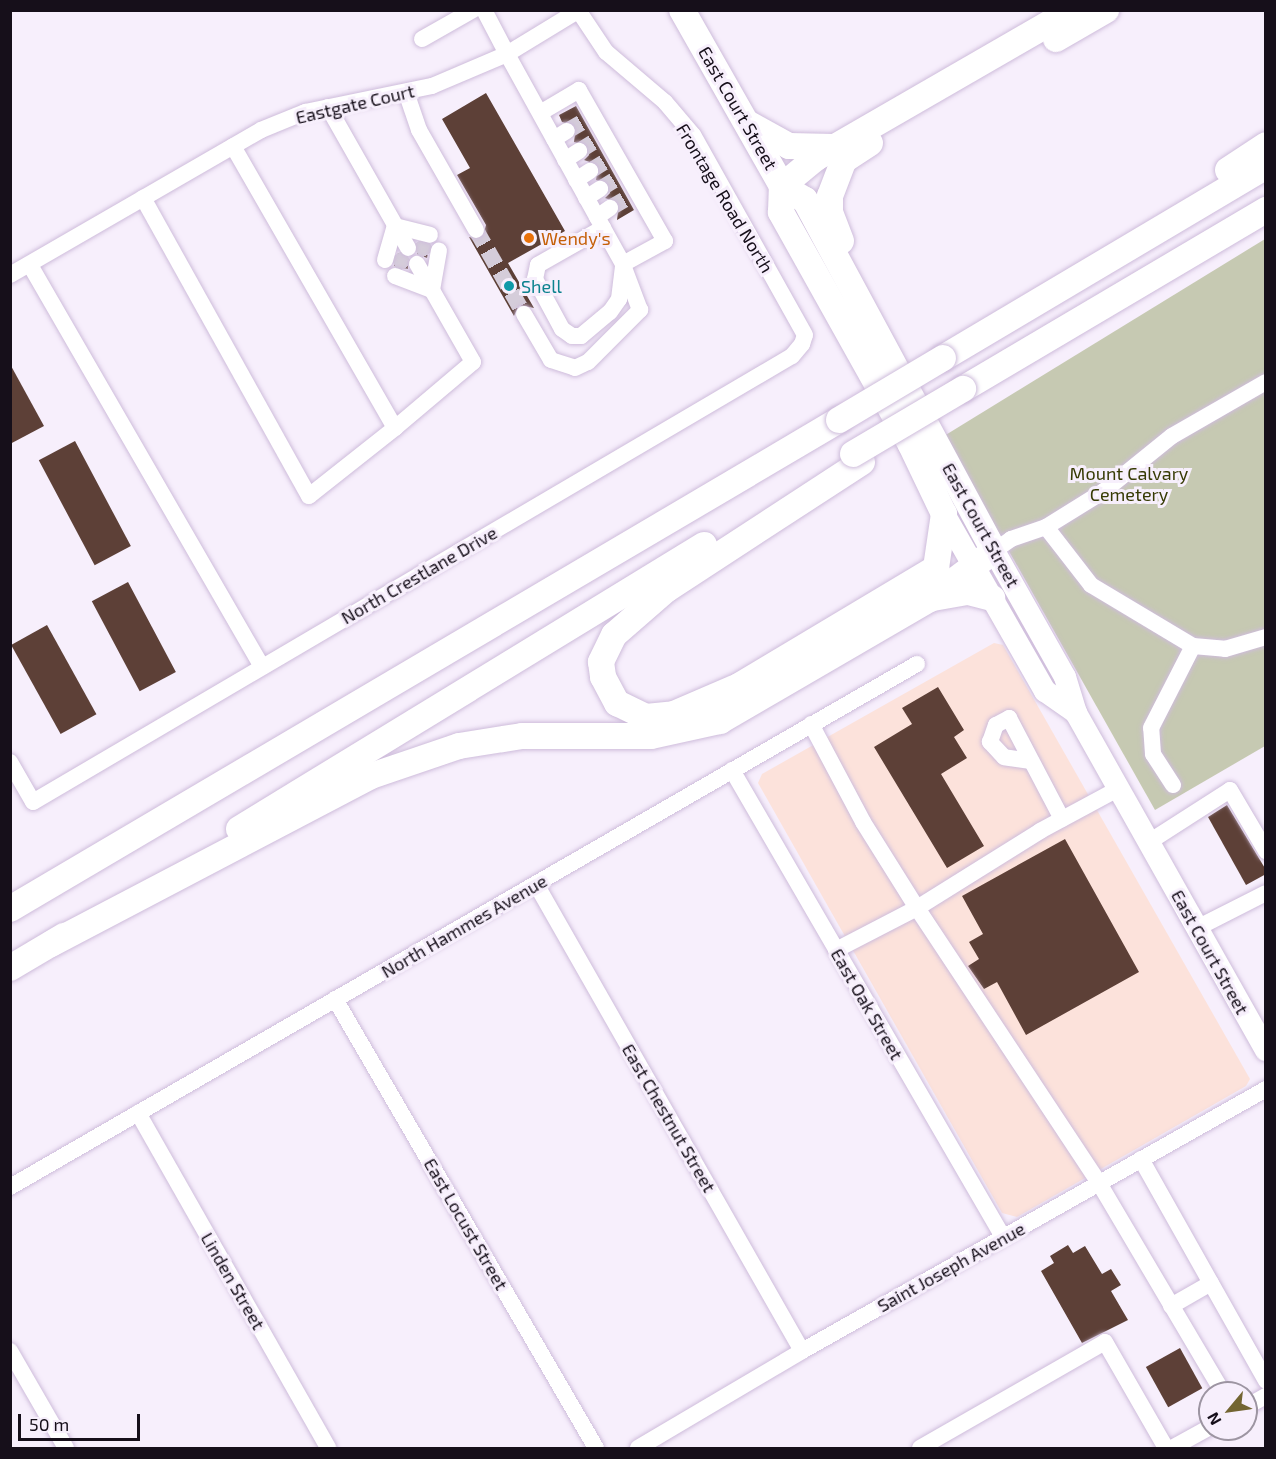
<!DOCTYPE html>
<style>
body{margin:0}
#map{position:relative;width:1276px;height:1459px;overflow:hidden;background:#f7effc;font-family:"Exo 2",sans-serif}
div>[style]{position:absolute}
.commercial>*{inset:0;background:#fce2db}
.green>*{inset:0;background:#c6c9b2}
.building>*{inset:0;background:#5d4037;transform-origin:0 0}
.minor-tunnel>*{height:16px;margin-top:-8px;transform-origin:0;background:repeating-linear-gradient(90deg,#d5cdda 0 16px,transparent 0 24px)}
.roads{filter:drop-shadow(0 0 2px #cebcdb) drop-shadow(0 0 2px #cebcdb)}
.minor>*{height:16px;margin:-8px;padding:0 8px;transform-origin:8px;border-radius:8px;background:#fff}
.major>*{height:22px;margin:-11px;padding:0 11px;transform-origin:11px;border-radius:11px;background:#fff}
.highway>*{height:26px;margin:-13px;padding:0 13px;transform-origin:13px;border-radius:13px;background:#fff}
.bridges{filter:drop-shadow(0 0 2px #cebcdb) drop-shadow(0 0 2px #cebcdb)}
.highway-bridge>*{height:26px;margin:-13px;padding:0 13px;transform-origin:13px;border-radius:13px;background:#fff}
.dots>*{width:16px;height:16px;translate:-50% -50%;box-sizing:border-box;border:3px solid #f7effc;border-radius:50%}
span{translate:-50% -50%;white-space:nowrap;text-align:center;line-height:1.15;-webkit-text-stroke:6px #f7effc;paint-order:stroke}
.street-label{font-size:18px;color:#160f1a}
.food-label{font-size:18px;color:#c56008}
.left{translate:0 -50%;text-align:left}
.culture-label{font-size:18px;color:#0d838f}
.park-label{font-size:18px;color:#373b04}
.frame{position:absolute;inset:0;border:12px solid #160f1a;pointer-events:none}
.north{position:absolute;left:1198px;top:1381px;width:60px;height:60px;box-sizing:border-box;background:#f7effc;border:2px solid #9d95a2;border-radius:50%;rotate:241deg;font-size:16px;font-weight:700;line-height:24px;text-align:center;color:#160f1a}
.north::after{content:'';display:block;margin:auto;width:21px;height:27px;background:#736532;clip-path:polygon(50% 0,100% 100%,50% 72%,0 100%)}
.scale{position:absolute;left:18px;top:1414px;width:122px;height:27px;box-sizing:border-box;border:3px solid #160f1a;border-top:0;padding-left:8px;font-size:18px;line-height:21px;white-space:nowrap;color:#160f1a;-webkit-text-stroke:4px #f7effc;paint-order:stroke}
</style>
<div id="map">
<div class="commercial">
<i style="clip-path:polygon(994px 643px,1003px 645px,1250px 1079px,1246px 1086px,1017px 1217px,1002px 1213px,758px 783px,762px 774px)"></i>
</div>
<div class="green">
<i style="clip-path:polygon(1265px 239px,1265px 746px,1155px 810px,944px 436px)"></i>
</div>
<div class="building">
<i style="clip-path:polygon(486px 93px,565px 231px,508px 263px,534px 308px,519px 305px,514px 316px,469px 237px,482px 239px,486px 225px,457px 175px,470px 168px,442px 119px)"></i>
<i style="clip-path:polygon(576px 106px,634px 210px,617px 220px,619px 203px,605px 198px,610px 193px,609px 184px,596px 180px,598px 165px,584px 160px,589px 155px,588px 146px,574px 142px,576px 126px,562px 122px,559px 115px)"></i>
<i style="clip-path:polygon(417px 243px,430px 245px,427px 258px,417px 254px)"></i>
<i style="clip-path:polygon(398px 253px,408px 258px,408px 269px,394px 266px)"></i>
<i style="clip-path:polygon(10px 364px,44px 426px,10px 444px)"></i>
<i style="left:75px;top:441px;width:119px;height:41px;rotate:62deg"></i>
<i style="left:128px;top:582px;width:102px;height:41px;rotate:62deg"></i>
<i style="left:47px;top:625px;width:102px;height:41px;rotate:61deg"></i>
<i style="clip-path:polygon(938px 687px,964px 730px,954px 737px,967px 758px,941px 774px,984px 846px,947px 868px,874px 747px,912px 724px,902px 708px)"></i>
<i style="clip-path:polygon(1227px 805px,1266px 870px,1266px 874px,1246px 885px,1208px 817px)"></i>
<i style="clip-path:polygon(1065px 839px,1139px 972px,1026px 1035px,997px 982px,984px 989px,968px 966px,979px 959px,969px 942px,983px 934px,962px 896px)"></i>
<i style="clip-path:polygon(1068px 1245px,1073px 1253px,1085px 1246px,1102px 1274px,1111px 1269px,1121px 1285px,1111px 1291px,1128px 1320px,1082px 1343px,1041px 1271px,1054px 1263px,1050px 1256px)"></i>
<i style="left:1180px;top:1348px;width:46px;height:39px;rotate:61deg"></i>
</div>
<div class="minor-tunnel">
<i style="left:567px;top:131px;width:20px;rotate:-30deg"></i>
<i style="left:579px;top:151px;width:19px;rotate:-32deg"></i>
<i style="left:590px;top:171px;width:19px;rotate:-32deg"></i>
<i style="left:600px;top:189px;width:19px;rotate:-32deg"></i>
<i style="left:610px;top:208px;width:20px;rotate:-30deg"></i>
<i style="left:476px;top:230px;width:97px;rotate:60.3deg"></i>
<i style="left:419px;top:241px;width:19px;rotate:58deg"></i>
<i style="left:397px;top:254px;width:19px;rotate:58deg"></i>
</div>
<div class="roads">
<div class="minor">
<i style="left:484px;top:10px;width:50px;rotate:62.4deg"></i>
<i style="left:507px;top:54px;width:199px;rotate:61.1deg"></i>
<i style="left:603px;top:228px;width:41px;rotate:60.9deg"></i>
<i style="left:623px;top:264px;width:48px;rotate:-28.7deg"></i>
<i style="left:665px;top:241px;width:174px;rotate:-119.7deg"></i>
<i style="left:579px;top:90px;width:45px;rotate:149.5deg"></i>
<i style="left:422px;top:39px;width:59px;rotate:-29.6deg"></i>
<i style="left:406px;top:92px;width:40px;rotate:71.1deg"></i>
<i style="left:419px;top:130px;width:115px;rotate:60.3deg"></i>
<i style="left:328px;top:107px;width:162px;rotate:60.4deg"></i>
<i style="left:554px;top:139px;width:15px;rotate:-32deg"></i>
<i style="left:565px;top:160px;width:17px;rotate:-33deg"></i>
<i style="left:576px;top:180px;width:17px;rotate:-33deg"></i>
<i style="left:143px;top:198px;width:341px;rotate:60.9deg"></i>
<i style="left:309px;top:496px;width:110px;rotate:-38.3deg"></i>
<i style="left:395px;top:428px;width:325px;rotate:-119.9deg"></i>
<i style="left:586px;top:198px;width:17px;rotate:-33deg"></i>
<i style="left:597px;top:217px;width:16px;rotate:-35deg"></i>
<i style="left:395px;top:226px;width:36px;rotate:14deg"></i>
<i style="left:603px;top:228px;width:75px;rotate:150.4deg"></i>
<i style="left:538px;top:265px;width:14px;rotate:102deg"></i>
<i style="left:535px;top:279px;width:57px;rotate:61.6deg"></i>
<i style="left:562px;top:329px;width:12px;rotate:35deg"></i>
<i style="left:572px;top:336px;width:9px"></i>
<i style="left:581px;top:336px;width:38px;rotate:-40deg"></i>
<i style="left:610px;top:312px;width:16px;rotate:-55deg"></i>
<i style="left:619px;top:299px;width:35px;rotate:-83deg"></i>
<i style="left:385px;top:260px;width:35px;rotate:-74deg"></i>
<i style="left:30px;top:265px;width:464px;rotate:60deg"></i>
<i style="left:10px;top:275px;width:290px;rotate:-30deg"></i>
<i style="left:261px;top:130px;width:48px;rotate:-22.2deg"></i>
<i style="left:305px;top:112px;width:130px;rotate:-11.6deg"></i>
<i style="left:432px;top:86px;width:82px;rotate:-23.1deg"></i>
<i style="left:507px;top:54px;width:84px;rotate:-31.4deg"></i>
<i style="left:395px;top:276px;width:40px;rotate:21deg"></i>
<i style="left:432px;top:290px;width:40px;rotate:-80deg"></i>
<i style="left:524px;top:314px;width:53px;rotate:59.6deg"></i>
<i style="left:551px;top:360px;width:25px;rotate:18deg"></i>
<i style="left:575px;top:368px;width:14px;rotate:-25deg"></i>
<i style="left:588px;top:362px;width:74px;rotate:-45deg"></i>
<i style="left:640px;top:310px;width:48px;rotate:-110.7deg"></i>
<i style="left:395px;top:428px;width:102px;rotate:-40.2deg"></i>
<i style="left:473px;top:362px;width:113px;rotate:-119.7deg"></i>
<i style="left:1046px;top:527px;width:73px;rotate:52.2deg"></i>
<i style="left:1091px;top:585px;width:119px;rotate:30.9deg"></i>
<i style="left:1193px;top:646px;width:32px;rotate:5deg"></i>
<i style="left:1225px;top:649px;width:43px;rotate:-16.3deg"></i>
<i style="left:994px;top:551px;width:21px;rotate:-35deg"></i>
<i style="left:1011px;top:539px;width:37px;rotate:-19deg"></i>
<i style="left:1046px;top:527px;width:68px;rotate:-31.8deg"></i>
<i style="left:1104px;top:491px;width:87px;rotate:-39deg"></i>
<i style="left:1172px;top:436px;width:108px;rotate:-29.9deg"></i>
<i style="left:811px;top:724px;width:111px;rotate:62deg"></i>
<i style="left:863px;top:822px;width:102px;rotate:57.9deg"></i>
<i style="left:917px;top:908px;width:145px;rotate:-32deg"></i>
<i style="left:1040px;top:831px;width:89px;rotate:-28.3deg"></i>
<i style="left:1031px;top:761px;width:27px;rotate:-172deg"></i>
<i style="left:1004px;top:757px;width:21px;rotate:-133deg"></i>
<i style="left:990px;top:742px;width:18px;rotate:-71deg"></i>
<i style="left:996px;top:725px;width:15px;rotate:-28deg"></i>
<i style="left:1009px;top:718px;width:114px;rotate:62.3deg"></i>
<i style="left:10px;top:762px;width:46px;rotate:60.1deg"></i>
<i style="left:33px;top:802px;width:880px;rotate:-30.44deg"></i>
<i style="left:792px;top:356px;width:16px;rotate:-50deg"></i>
<i style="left:802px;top:344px;width:9px;rotate:-72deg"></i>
<i style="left:805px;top:335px;width:229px;rotate:-119.2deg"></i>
<i style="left:693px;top:135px;width:43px;rotate:-130.3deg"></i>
<i style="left:665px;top:102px;width:77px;rotate:-139.7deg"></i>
<i style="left:606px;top:52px;width:50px;rotate:-123.7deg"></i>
<i style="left:732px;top:770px;width:540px;rotate:59.87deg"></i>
<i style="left:1173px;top:785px;width:37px;rotate:-123deg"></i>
<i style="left:1153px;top:754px;width:26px;rotate:-94deg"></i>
<i style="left:1151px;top:728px;width:92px;rotate:-62.9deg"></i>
<i style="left:1149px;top:842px;width:96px;rotate:-32.7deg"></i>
<i style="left:1230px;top:790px;width:71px;rotate:59.5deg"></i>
<i style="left:536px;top:884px;width:537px;rotate:60.33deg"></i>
<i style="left:1197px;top:928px;width:77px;rotate:-26.9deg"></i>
<i style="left:836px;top:950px;width:91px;rotate:-27.4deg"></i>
<i style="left:917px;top:908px;width:330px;rotate:56.5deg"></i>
<i style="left:1099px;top:1183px;width:244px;rotate:59.4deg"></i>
<i style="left:335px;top:999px;width:519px;rotate:59.83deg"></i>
<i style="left:138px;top:1113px;width:385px;rotate:60.4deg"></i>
<i style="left:1141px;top:1159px;width:255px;rotate:60.6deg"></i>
<i style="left:10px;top:1187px;width:1047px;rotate:-29.97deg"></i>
<i style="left:1171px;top:1306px;width:46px;rotate:-29.9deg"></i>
<i style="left:10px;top:1351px;width:112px;rotate:60deg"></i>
<i style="left:1246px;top:1407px;width:23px;rotate:-29deg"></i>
<i style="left:638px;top:1448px;width:191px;rotate:-30.6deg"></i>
<i style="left:802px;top:1351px;width:533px;rotate:-29.45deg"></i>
<i style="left:920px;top:1448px;width:213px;rotate:-29.8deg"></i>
<i style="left:1105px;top:1342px;width:122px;rotate:60.1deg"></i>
<i style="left:1172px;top:1448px;width:43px;rotate:-28.9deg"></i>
</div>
<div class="major">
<i style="left:944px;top:514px;width:204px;rotate:60.3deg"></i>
<i style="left:1045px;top:691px;width:38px;rotate:35deg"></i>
<i style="left:994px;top:551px;width:145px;rotate:60.6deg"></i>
<i style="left:1065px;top:677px;width:38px;rotate:73deg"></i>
<i style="left:1076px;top:713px;width:387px;rotate:60.6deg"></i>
</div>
<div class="highway">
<i style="left:1056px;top:39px;width:58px;rotate:-30.1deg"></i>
<i style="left:747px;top:123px;width:48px;rotate:28.7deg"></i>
<i style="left:789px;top:146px;width:45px;rotate:1.3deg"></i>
<i style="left:1228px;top:170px;width:45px;rotate:-33.3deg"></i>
<i style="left:841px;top:241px;width:30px;rotate:-111deg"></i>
<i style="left:830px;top:213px;width:17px;rotate:-90deg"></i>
<i style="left:830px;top:196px;width:39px;rotate:-69deg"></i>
<i style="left:844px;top:160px;width:31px;rotate:-33deg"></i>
<i style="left:943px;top:358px;width:376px;rotate:-30.7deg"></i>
<i style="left:963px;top:389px;width:352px;rotate:-30.6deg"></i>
<i style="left:862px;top:462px;width:233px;rotate:146.9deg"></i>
<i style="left:667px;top:589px;width:70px;rotate:139deg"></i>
<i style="left:614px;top:635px;width:30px;rotate:116deg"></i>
<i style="left:601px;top:662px;width:15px;rotate:82deg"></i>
<i style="left:603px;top:677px;width:30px;rotate:62deg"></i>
<i style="left:617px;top:703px;width:32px;rotate:26deg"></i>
<i style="left:646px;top:717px;width:28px;rotate:-6deg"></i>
<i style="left:674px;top:714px;width:71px;rotate:-23.3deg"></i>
<i style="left:739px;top:686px;width:230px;rotate:-30.9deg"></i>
<i style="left:936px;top:568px;width:55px;rotate:-81.6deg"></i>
<i style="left:944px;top:514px;width:76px;rotate:-115.6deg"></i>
<i style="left:911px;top:445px;width:267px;rotate:-119.2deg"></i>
<i style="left:781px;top:212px;width:26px;rotate:-88deg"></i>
<i style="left:782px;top:186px;width:44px;rotate:-39.5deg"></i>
<i style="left:816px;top:158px;width:296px;rotate:-30deg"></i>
<i style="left:933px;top:598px;width:36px;rotate:-10deg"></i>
<i style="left:968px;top:592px;width:25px;rotate:14deg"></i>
<i style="left:239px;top:829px;width:545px;rotate:-31.41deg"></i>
<i style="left:10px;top:909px;width:962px;rotate:-30.53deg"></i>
<i style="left:51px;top:944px;width:361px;rotate:-27.7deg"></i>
<i style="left:371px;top:776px;width:93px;rotate:-18.8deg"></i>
<i style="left:459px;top:746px;width:64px;rotate:-9deg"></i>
<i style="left:522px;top:736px;width:129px"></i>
<i style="left:651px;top:736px;width:71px;rotate:-12.3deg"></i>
<i style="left:720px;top:721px;width:243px;rotate:-30.2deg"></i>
<i style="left:930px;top:599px;width:80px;rotate:-36.9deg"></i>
<i style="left:994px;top:551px;width:399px;rotate:-118.3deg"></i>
<i style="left:805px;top:200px;width:27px;rotate:-149deg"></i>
<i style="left:782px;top:186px;width:202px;rotate:-119.6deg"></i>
<i style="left:10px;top:968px;width:63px;rotate:-30.7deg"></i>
</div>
</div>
<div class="bridges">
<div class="highway-bridge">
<i style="left:839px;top:420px;width:121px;rotate:-30.8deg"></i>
<i style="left:853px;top:454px;width:128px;rotate:-30.6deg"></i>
</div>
</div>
<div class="dots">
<i style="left:529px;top:238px;background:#e8710a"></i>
<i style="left:509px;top:286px;background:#0f9aa8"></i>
</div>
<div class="street-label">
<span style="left:355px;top:104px;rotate:-13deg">Eastgate Court</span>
<span style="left:738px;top:108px;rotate:60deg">East Court Street</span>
<span style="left:725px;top:198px;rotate:59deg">Frontage Road North</span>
<span style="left:981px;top:525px;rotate:61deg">East Court Street</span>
<span style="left:419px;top:575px;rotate:-30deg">North Crestlane Drive</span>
<span style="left:464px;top:926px;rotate:-30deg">North Hammes Avenue</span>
<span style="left:1210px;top:952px;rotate:61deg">East Court Street</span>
<span style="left:867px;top:1004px;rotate:60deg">East Oak Street</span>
<span style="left:669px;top:1118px;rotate:60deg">East Chestnut Street</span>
<span style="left:466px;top:1224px;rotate:60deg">East Locust Street</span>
<span style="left:951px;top:1267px;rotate:-29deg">Saint Joseph Avenue</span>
<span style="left:233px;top:1281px;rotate:60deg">Linden Street</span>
</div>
<div class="food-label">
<span class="left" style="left:541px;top:238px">Wendy's</span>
</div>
<div class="culture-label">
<span class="left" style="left:521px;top:286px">Shell</span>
</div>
<div class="park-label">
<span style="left:1129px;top:484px">Mount Calvary<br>Cemetery</span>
</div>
<div class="frame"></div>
<div class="north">N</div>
<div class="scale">50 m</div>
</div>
